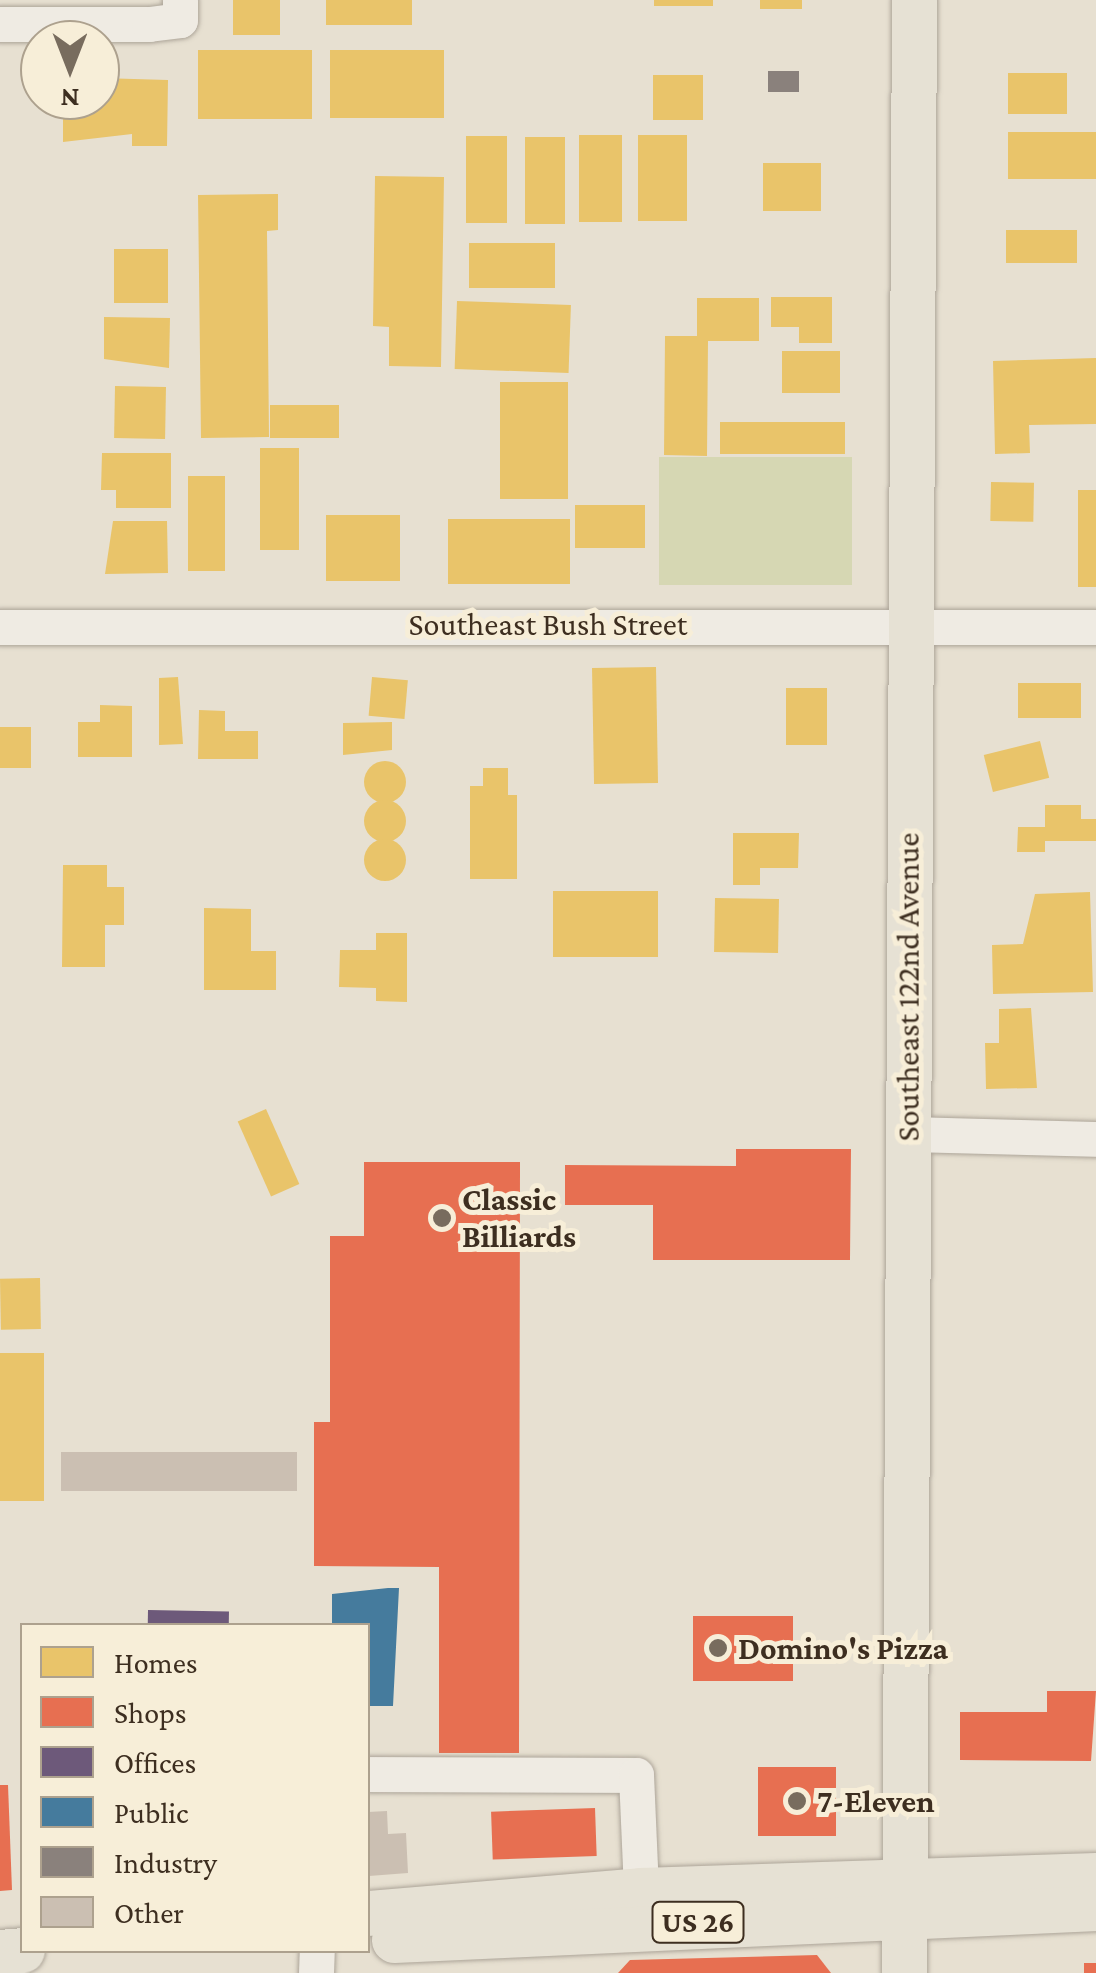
<!DOCTYPE html>
<style>
body{margin:0}
#map{position:relative;width:1096px;height:1973px;overflow:hidden;background:#e7e0d1;font-family:"Crimson Pro",serif}
div>[style]{position:absolute}
.green>*{inset:0;background:#d6d7b3;transform-origin:0 0}
.homes>*{inset:0;background:#e9c46a;transform-origin:0 0}
.round{border-radius:50%}
.shops>*{inset:0;background:#e76f51;transform-origin:0 0}
.offices>*{inset:0;background:#6d597a;transform-origin:0 0}
.public>*{inset:0;background:#457b9d}
.industry>*{inset:0;background:#8a817c;transform-origin:0 0}
.building>*{inset:0;background:#cbbfb2;transform-origin:0 0}
.roads{filter:drop-shadow(0 0 2px #ada599) drop-shadow(0 0 2px #ada599)}
.minor>*{height:35px;margin:-17.5px;padding:0 17.5px;transform-origin:17.5px;border-radius:17.5px;background:#efebe3}
.major>*{height:45px;margin:-22.5px;padding:0 22.5px;transform-origin:22.5px;border-radius:22.5px;background:#e6e1d4}
.dots>*{width:28px;height:28px;translate:-50% -50%;box-sizing:border-box;border:5px solid #f7eed8;border-radius:50%}
span{translate:-50% -50%;white-space:nowrap;text-align:center;line-height:1.15;-webkit-text-stroke:10px #f7eed8;paint-order:stroke}
.shield-label span{padding:2px 8px;background:#f7eed8;border:2px solid;border-radius:8px;-webkit-text-stroke-width:0}
.shield-label{font-size:30px;color:#3d2e20;font-weight:700}
.street-label{font-size:32px;color:#3d2e20}
.poi-label{font-size:32px;color:#3d2e20;font-weight:700}
.left{translate:0 -50%;text-align:left}
.legend{position:absolute;left:20px;top:1623px;width:350px;height:330px;box-sizing:border-box;background:#f7eed8;border:2px solid #ada18e;margin:0;padding:12px 18px;list-style:none;font-size:30px;color:#3d2e20}
.legend li{display:flex;align-items:center;gap:20px;height:50px}
.legend b{width:50px;border:2px solid #ada18e}
.north{position:absolute;left:20px;top:20px;width:100px;height:100px;box-sizing:border-box;background:#f7eed8;border:2px solid #ada18e;border-radius:50%;rotate:180deg;font-size:28px;font-weight:700;line-height:40px;text-align:center;color:#3d2e20}
.north::after{content:'';display:block;margin:auto;width:35px;height:45px;background:#786c5e;clip-path:polygon(50% 0,100% 100%,50% 72%,0 100%)}
</style>
<div id="map">
<div class="green">
<i style="left:852px;top:457px;width:128px;height:193px;rotate:90deg"></i>
</div>
<div class="homes">
<i style="left:233px;top:0;width:47px;height:35px"></i>
<i style="left:326px;top:0;width:86px;height:25px"></i>
<i style="left:654px;top:0;width:59px;height:6px"></i>
<i style="left:760px;top:0;width:42px;height:9px"></i>
<i style="left:198px;top:50px;width:114px;height:69px"></i>
<i style="left:330px;top:50px;width:114px;height:68px"></i>
<i style="left:1008px;top:73px;width:59px;height:41px"></i>
<i style="left:653px;top:75px;width:50px;height:45px"></i>
<i style="clip-path:polygon(100px 78px,168px 80px,167px 146px,132px 146px,132px 134px,63px 142px,63px 100px,100px 100px)"></i>
<i style="left:1008px;top:132px;width:88px;height:47px"></i>
<i style="left:579px;top:135px;width:43px;height:87px"></i>
<i style="left:638px;top:135px;width:49px;height:86px"></i>
<i style="left:466px;top:136px;width:41px;height:87px"></i>
<i style="left:525px;top:137px;width:40px;height:87px"></i>
<i style="left:763px;top:163px;width:58px;height:48px"></i>
<i style="clip-path:polygon(375px 176px,444px 177px,441px 367px,389px 366px,389px 327px,373px 326px)"></i>
<i style="clip-path:polygon(278px 194px,278px 230px,267px 231px,269px 437px,201px 438px,198px 195px)"></i>
<i style="left:1006px;top:230px;width:71px;height:33px"></i>
<i style="left:469px;top:243px;width:86px;height:45px"></i>
<i style="left:114px;top:249px;width:54px;height:54px"></i>
<i style="clip-path:polygon(771px 297px,832px 297px,832px 343px,799px 343px,799px 327px,771px 327px)"></i>
<i style="clip-path:polygon(697px 298px,759px 298px,759px 341px,708px 341px,707px 456px,664px 455px,665px 336px,697px 336px)"></i>
<i style="left:457px;top:301px;width:114px;height:68px;rotate:2deg"></i>
<i style="clip-path:polygon(104px 317px,170px 318px,169px 368px,104px 359px)"></i>
<i style="left:782px;top:351px;width:58px;height:42px"></i>
<i style="clip-path:polygon(1096px 358px,1096px 424px,1029px 425px,1030px 453px,995px 454px,993px 361px)"></i>
<i style="left:500px;top:382px;width:68px;height:117px"></i>
<i style="left:115px;top:386px;width:51px;height:52px;rotate:1deg"></i>
<i style="left:270px;top:405px;width:69px;height:33px"></i>
<i style="left:720px;top:422px;width:125px;height:32px"></i>
<i style="left:260px;top:448px;width:39px;height:102px"></i>
<i style="clip-path:polygon(102px 453px,171px 453px,171px 508px,116px 508px,116px 490px,101px 490px)"></i>
<i style="left:188px;top:476px;width:37px;height:95px"></i>
<i style="left:991px;top:482px;width:43px;height:39px;rotate:1deg"></i>
<i style="left:1078px;top:490px;width:18px;height:97px"></i>
<i style="left:575px;top:505px;width:70px;height:43px"></i>
<i style="left:326px;top:515px;width:74px;height:66px"></i>
<i style="left:448px;top:519px;width:122px;height:65px"></i>
<i style="clip-path:polygon(113px 521px,167px 521px,168px 573px,105px 574px)"></i>
<i style="left:656px;top:667px;width:116px;height:64px;rotate:89deg"></i>
<i style="clip-path:polygon(178px 677px,183px 744px,159px 745px,159px 678px)"></i>
<i style="left:372px;top:677px;width:36px;height:39px;rotate:5deg"></i>
<i style="left:1018px;top:683px;width:63px;height:35px"></i>
<i style="left:786px;top:688px;width:41px;height:57px"></i>
<i style="clip-path:polygon(100px 705px,132px 706px,132px 757px,78px 757px,78px 722px,100px 722px)"></i>
<i style="clip-path:polygon(199px 710px,225px 711px,225px 731px,258px 731px,258px 759px,198px 759px)"></i>
<i style="clip-path:polygon(392px 722px,392px 750px,343px 755px,343px 723px)"></i>
<i style="left:0;top:727px;width:31px;height:41px"></i>
<i style="left:1040px;top:741px;width:38px;height:58px;rotate:76deg"></i>
<i class="round" style="left:364px;top:761px;width:42px;height:42px"></i>
<i style="clip-path:polygon(483px 768px,508px 768px,508px 795px,517px 795px,517px 879px,470px 879px,470px 786px,483px 786px)"></i>
<i class="round" style="left:364px;top:800px;width:42px;height:42px"></i>
<i style="clip-path:polygon(1045px 805px,1081px 805px,1081px 819px,1096px 819px,1096px 841px,1045px 841px,1045px 852px,1017px 852px,1018px 827px,1045px 827px)"></i>
<i style="clip-path:polygon(733px 833px,799px 833px,798px 868px,760px 868px,760px 885px,733px 885px)"></i>
<i class="round" style="left:364px;top:839px;width:42px;height:42px"></i>
<i style="clip-path:polygon(63px 865px,107px 865px,107px 887px,124px 887px,124px 925px,105px 925px,105px 967px,62px 967px)"></i>
<i style="left:553px;top:891px;width:105px;height:66px"></i>
<i style="clip-path:polygon(1090px 892px,1093px 992px,993px 994px,992px 945px,1023px 944px,1035px 894px)"></i>
<i style="left:715px;top:898px;width:64px;height:54px;rotate:1deg"></i>
<i style="clip-path:polygon(204px 908px,251px 909px,251px 951px,276px 951px,276px 990px,204px 990px)"></i>
<i style="clip-path:polygon(376px 933px,407px 933px,407px 1002px,376px 1001px,376px 988px,339px 987px,340px 950px,376px 950px)"></i>
<i style="clip-path:polygon(1031px 1008px,1037px 1088px,986px 1089px,985px 1043px,999px 1043px,999px 1009px)"></i>
<i style="left:266px;top:1109px;width:82px;height:31px;rotate:66deg"></i>
<i style="left:40px;top:1278px;width:51px;height:40px;rotate:89deg"></i>
<i style="left:0;top:1353px;width:44px;height:148px"></i>
</div>
<div class="shops">
<i style="clip-path:polygon(736px 1149px,851px 1149px,850px 1260px,653px 1260px,653px 1205px,565px 1205px,565px 1165px,736px 1166px)"></i>
<i style="clip-path:polygon(364px 1162px,520px 1162px,519px 1753px,439px 1753px,439px 1567px,314px 1566px,314px 1422px,330px 1422px,330px 1236px,364px 1236px)"></i>
<i style="left:693px;top:1616px;width:100px;height:65px"></i>
<i style="clip-path:polygon(1047px 1691px,1096px 1691px,1091px 1761px,960px 1760px,960px 1712px,1047px 1712px)"></i>
<i style="left:758px;top:1767px;width:78px;height:69px"></i>
<i style="clip-path:polygon(0 1785px,8px 1785px,12px 1890px,0 1891px)"></i>
<i style="left:595px;top:1808px;width:48px;height:104px;rotate:88deg"></i>
<i style="clip-path:polygon(817px 1955px,831px 1973px,618px 1973px,630px 1960px)"></i>
<i style="left:1096px;top:1963px;width:10px;height:12px;rotate:90deg"></i>
</div>
<div class="offices">
<i style="left:148px;top:1610px;width:81px;height:16px;rotate:1deg"></i>
</div>
<div class="public">
<i style="clip-path:polygon(388px 1588px,399px 1588px,393px 1706px,368px 1706px,368px 1626px,332px 1626px,332px 1594px)"></i>
</div>
<div class="industry">
<i style="left:768px;top:71px;width:31px;height:21px"></i>
</div>
<div class="building">
<i style="left:61px;top:1452px;width:236px;height:39px"></i>
<i style="clip-path:polygon(387px 1811px,388px 1834px,406px 1833px,408px 1873px,369px 1876px,368px 1812px)"></i>
</div>
<div class="roads">
<div class="minor">
<i style="left:0;top:24px;width:149px"></i>
<i style="left:149px;top:24px;width:31px;rotate:-7deg"></i>
<i style="left:180px;top:20px;width:20px;rotate:-90deg"></i>
<i style="left:0;top:627px;width:1096px"></i>
<i style="left:908px;top:1134px;width:188px;rotate:1.5deg"></i>
<i style="left:368px;top:1774px;width:268px;rotate:0.2deg"></i>
<i style="left:636px;top:1775px;width:115px;rotate:87.5deg"></i>
<i style="left:316px;top:1973px;width:23px;rotate:-88deg"></i>
</div>
<div class="major">
<i style="left:368px;top:1913px;width:274px;rotate:-4.8deg"></i>
<i style="left:641px;top:1890px;width:455px;rotate:-1.9deg"></i>
<i style="left:394px;top:1940px;width:703px;rotate:-2.61deg"></i>
<i style="left:0;top:1952px;width:22px;rotate:-5deg"></i>
<i style="left:904px;top:1973px;width:1973px;rotate:-89.71deg"></i>
</div>
</div>
<div class="dots">
<i style="left:442px;top:1218px;background:#786c5e"></i>
<i style="left:718px;top:1648px;background:#786c5e"></i>
<i style="left:797px;top:1801px;background:#786c5e"></i>
</div>
<div class="shield-label">
<span style="left:698px;top:1922px">US 26</span>
</div>
<div class="street-label">
<span style="left:548px;top:624px">Southeast Bush Street</span>
<span style="left:908px;top:987px;rotate:-90deg">Southeast 122nd Avenue</span>
</div>
<div class="poi-label">
<span class="left" style="left:462px;top:1218px">Classic<br>Billiards</span>
<span class="left" style="left:738px;top:1648px">Domino's Pizza</span>
<span class="left" style="left:817px;top:1801px">7-Eleven</span>
</div>
<ul class="legend">
<li><b style="height:28px;background:#e9c46a"></b>Homes</li>
<li><b style="height:28px;background:#e76f51"></b>Shops</li>
<li><b style="height:28px;background:#6d597a"></b>Offices</li>
<li><b style="height:28px;background:#457b9d"></b>Public</li>
<li><b style="height:28px;background:#8a817c"></b>Industry</li>
<li><b style="height:28px;background:#cbbfb2"></b>Other</li>
</ul>
<div class="north">N</div>
</div>
